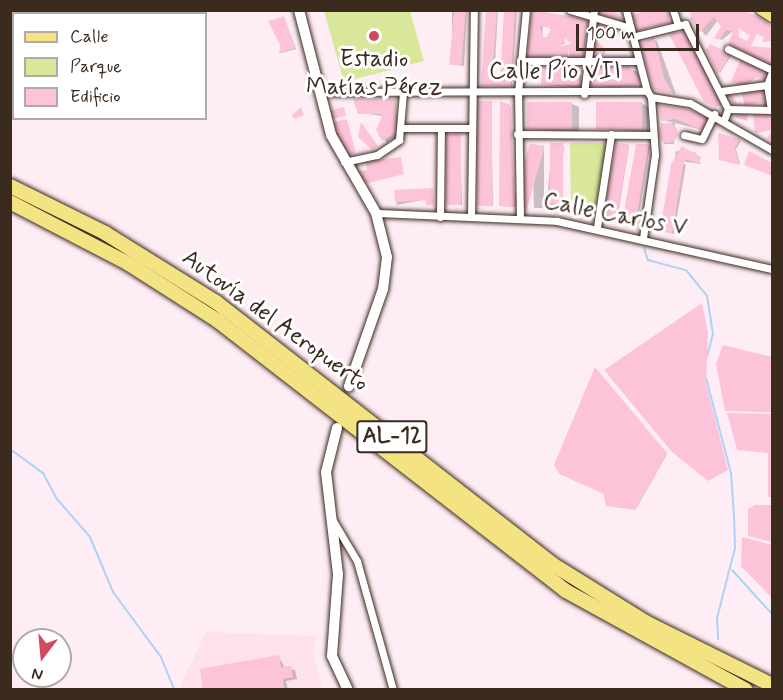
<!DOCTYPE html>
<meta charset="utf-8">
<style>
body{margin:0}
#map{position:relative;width:783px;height:700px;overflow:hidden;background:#feedf4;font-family:Mynerve,sans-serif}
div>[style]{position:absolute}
.built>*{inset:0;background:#fee1ec}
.green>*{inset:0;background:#d9e79a}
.shadow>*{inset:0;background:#0003;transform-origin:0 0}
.stream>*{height:2px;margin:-1px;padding:0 1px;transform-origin:1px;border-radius:1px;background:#aed2f6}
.building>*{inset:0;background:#fdc4d9;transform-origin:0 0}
.round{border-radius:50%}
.roads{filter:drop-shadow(0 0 2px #3b2a1e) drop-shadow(0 0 2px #3b2a1e)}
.street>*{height:7px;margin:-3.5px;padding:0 3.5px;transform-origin:3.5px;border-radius:3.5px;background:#fff}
.secondary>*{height:10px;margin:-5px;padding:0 5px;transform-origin:5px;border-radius:5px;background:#fff}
.primary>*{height:10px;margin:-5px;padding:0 5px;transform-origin:5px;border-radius:5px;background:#f4e382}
.highway>*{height:14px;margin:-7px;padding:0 7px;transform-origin:7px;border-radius:7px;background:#f4e382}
.dots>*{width:16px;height:16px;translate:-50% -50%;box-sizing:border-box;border:3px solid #fff;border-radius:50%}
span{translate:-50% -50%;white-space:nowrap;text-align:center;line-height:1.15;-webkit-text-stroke:6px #fff;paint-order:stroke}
.shield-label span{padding:2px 4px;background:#fff;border:2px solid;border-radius:4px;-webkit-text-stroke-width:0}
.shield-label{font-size:22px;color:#3b2a1e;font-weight:700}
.poi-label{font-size:24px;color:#3b2a1e}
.street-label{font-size:24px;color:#3b2a1e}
.frame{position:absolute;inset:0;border:12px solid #3b2a1e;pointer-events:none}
.legend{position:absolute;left:12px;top:12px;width:195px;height:108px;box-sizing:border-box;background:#fff;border:2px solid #b1aaa5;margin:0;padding:8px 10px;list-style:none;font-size:18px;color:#3b2a1e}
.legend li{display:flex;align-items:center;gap:12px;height:30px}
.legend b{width:30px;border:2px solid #b1aaa5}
.north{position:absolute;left:12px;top:628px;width:60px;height:60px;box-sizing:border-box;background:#fff;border:2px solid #b1aaa5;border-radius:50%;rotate:196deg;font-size:16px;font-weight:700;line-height:24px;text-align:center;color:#3b2a1e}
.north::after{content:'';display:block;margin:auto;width:21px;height:27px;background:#d1495b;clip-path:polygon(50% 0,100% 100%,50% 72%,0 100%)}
.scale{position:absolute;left:576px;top:24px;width:123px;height:27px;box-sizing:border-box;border:3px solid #3b2a1e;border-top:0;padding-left:8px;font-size:18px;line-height:21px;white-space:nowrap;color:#3b2a1e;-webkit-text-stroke:4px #fff;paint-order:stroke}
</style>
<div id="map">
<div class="built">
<i style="clip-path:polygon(206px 632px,316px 636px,313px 655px,323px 689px,178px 690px)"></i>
</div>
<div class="green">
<i style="clip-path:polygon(324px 11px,410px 11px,424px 61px,344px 82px)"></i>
<i style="clip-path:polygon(570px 143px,607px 143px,595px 215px,571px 212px)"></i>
</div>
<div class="shadow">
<i style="clip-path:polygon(452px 10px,467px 10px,464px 66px,452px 64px)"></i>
<i style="clip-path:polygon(487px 10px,498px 10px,494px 82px,501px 83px,506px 10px,517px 10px,512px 86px,484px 86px)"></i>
<i style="clip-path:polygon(evenodd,533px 10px,588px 22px,583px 58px,573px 58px,573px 40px,566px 38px,555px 39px,566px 43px,558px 47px,564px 58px,528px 56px,533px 10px,543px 26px,554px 29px,551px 39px,542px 39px,543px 26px)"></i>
<i style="clip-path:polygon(691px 12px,743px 23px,722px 40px,716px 37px,723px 27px,718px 20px,706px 36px,691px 19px)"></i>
<i style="clip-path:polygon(284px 17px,296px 49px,281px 53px,280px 53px)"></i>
<i style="clip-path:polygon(652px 39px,657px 41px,676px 94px,654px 89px)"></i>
<i style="clip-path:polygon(591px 44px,606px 49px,604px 55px,591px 58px)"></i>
<i style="clip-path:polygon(710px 46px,731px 56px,720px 73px,715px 63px,727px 63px)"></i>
<i style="clip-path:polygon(579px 68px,584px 88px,543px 85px)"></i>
<i style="clip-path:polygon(615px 68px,637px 71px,640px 80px,619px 88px,590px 85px)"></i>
<i style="clip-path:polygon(757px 76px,745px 86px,733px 80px)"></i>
<i style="clip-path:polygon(395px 101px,399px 134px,387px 143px,378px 130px,384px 116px,359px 113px)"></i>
<i style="clip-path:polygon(491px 103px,493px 206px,480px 206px)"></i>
<i style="clip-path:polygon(502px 103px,509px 104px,515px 207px,501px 206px)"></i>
<i style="clip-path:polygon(641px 103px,648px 107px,648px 132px,597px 128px)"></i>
<i style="clip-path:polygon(572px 104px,579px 107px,579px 132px,529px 129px)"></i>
<i style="clip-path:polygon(660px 107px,707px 131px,675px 123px,674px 144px,664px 144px,661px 124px,674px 123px,663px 120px)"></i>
<i style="clip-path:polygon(460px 135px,462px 205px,450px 205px)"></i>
<i style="clip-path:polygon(720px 135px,741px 141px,736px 149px,740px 164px,722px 160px)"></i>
<i style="clip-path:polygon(532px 145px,544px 146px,544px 208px,534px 208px)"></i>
<i style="left:552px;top:145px;width:12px;height:62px;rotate:5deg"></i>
<i style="clip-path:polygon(628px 145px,629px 146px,617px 221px,607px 218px)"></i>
<i style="clip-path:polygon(648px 145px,650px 146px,637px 226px,627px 223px)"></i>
<i style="clip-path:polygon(676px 151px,695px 152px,701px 164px,680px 161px,686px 165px,674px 234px,663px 231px)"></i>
<i style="clip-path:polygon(395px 191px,427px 199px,397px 205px)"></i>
<i style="clip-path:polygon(761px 358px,772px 358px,772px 412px,727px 410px)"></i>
<i style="clip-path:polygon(596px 370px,667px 454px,636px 509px,605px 501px)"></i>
<i style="clip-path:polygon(729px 415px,772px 416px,772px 496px,770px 452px)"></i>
<i style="clip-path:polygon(743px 539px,772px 547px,772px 596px,760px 579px)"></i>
<i style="clip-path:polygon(279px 657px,285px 668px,295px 670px,297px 679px,286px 681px,288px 690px,205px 690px)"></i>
</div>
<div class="stream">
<i style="left:644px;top:248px;width:13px;rotate:72deg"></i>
<i style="left:648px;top:260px;width:39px;rotate:15deg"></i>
<i style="left:686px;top:270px;width:33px;rotate:51deg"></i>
<i style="left:707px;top:296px;width:38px;rotate:81deg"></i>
<i style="left:713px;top:334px;width:24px;rotate:105deg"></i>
<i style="left:706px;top:378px;width:98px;rotate:75.3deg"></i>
<i style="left:731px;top:473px;width:43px;rotate:86deg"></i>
<i style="left:734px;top:516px;width:32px;rotate:88deg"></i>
<i style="left:735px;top:548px;width:72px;rotate:104.4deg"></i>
<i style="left:717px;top:618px;width:21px;rotate:87deg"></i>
<i style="left:10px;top:449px;width:41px;rotate:36deg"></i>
<i style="left:43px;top:473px;width:30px;rotate:62deg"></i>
<i style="left:57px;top:499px;width:50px;rotate:49deg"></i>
<i style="left:90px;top:537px;width:60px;rotate:67.3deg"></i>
<i style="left:113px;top:592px;width:81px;rotate:53.6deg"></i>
<i style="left:161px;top:657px;width:35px;rotate:68deg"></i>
<i style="left:732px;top:570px;width:59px;rotate:47.7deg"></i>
</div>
<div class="building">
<i style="clip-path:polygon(68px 10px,86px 10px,89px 14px,70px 14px)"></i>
<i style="left:454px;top:10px;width:12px;height:55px;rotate:5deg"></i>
<i style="clip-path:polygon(486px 10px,497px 10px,492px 81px,500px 81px,504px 10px,515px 10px,511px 86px,481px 86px)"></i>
<i style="clip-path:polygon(evenodd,532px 10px,587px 19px,582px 58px,570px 58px,568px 48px,568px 57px,527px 57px,532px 10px,540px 25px,551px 29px,547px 37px,543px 37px,540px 25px,532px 10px,565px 38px,571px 44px,558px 47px,564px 44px,565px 38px)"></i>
<i style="clip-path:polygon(598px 10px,614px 10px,625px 22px,597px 14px)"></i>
<i style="clip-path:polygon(648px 10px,668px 10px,669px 23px,630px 33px,627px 16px)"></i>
<i style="clip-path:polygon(evenodd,689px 10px,745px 10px,772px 26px,772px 41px,762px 42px,764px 37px,757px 34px,751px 46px,772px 48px,772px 66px,728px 44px,733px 31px,726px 30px,719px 40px,714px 38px,721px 27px,714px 17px,698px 34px,689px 10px,739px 28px,750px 36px,747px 41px,739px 37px,739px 28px)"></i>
<i style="clip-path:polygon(284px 16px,295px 48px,278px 53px,281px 47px,268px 21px)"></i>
<i style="clip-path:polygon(595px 22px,612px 27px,611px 32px,592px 32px)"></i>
<i style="clip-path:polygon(685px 31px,722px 104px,716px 107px,704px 102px,669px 34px)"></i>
<i style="clip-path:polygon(654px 37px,664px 78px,673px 93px,653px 90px,640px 44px)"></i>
<i class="round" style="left:588px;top:43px;width:16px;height:16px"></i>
<i style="clip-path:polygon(710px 44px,731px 54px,718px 74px,706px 50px)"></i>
<i style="clip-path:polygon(741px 59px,770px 72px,766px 81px,757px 77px,742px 86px,731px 81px)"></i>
<i style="left:541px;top:66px;width:39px;height:19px"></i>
<i style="clip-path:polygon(589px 66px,629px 67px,640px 80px,636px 87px,588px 86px)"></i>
<i style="clip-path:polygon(764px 88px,768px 108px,761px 102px,745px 106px,742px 94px)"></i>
<i style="clip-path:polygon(727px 91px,730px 91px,738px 106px,733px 105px)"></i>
<i style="clip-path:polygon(353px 99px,396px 99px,396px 132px,382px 141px,376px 130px,383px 114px,358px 114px)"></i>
<i style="left:477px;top:101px;width:15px;height:105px"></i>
<i style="clip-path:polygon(500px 101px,511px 106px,514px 207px,499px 206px)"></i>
<i style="left:527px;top:102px;width:45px;height:27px"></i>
<i style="left:596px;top:102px;width:46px;height:27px"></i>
<i style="clip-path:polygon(658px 105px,688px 109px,711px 119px,705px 131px,675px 119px,662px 121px)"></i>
<i style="clip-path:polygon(301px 107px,304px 115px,294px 119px,292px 115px)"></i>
<i style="left:344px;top:107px;width:9px;height:14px;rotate:77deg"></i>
<i style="clip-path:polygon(734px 111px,748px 112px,747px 121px,735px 117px)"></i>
<i style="clip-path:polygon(753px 112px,772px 113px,772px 130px,755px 133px)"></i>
<i style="clip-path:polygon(347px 119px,356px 153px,345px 157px,333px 122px)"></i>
<i style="clip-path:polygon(361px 122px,378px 146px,372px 150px,358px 137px)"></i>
<i class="round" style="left:658px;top:123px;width:20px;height:20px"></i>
<i style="clip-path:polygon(772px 131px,772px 142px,767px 138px)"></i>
<i style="clip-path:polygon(718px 133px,740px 139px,735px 147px,739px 165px,719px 160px)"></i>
<i style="left:446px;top:134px;width:15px;height:71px"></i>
<i style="left:530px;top:143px;width:15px;height:65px;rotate:16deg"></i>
<i style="left:550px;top:143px;width:13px;height:60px"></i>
<i style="clip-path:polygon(616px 143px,628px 144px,628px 150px,616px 221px,603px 218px)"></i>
<i style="clip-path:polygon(636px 144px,649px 144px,635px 226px,623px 223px,623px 217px)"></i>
<i style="clip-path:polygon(682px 146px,701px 157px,699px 164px,686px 159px,683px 166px,672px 234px,660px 231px,671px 164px)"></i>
<i style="clip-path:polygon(749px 151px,772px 163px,772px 176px,744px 165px)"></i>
<i style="clip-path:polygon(401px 157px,404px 174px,369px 183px,361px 182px,350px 164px,357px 163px,359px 171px,367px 170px,366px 161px)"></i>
<i style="clip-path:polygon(433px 188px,434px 205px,426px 205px,426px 200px,395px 202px,394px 190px)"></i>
<i style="clip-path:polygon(702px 303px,708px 333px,706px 383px,728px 470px,708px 481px,672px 452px,604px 370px)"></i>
<i style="clip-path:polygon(723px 345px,772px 357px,772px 412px,725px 411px,716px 364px)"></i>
<i style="clip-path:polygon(595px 367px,667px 453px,635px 510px,606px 506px,604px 494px,559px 474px,554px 465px)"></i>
<i style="clip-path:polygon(727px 413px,772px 414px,772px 497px,768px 497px,768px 453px,737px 450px)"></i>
<i style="clip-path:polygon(755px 505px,772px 505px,772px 542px,748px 536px,748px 509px)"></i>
<i style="clip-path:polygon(742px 537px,772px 545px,772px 598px,741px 566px)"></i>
<i style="clip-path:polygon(279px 655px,281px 667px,291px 666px,293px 677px,283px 679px,284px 690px,203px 690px,200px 669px)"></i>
</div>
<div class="roads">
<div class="street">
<i style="left:570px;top:10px;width:59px;rotate:16.6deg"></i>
<i style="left:626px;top:10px;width:84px;rotate:75.5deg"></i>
<i style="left:673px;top:10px;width:16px;rotate:72deg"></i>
<i style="left:632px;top:37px;width:55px;rotate:-13.8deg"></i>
<i style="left:685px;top:24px;width:95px;rotate:63.2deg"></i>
<i style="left:728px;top:109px;width:12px;rotate:110deg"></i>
<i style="left:728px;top:49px;width:49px;rotate:25.5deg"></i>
<i style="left:520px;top:61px;width:118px"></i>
<i style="left:721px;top:91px;width:46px;rotate:-7.4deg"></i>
<i style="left:321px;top:92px;width:326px;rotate:-0.2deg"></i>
<i style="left:647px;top:91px;width:7px;rotate:56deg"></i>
<i style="left:651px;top:97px;width:39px;rotate:9deg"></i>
<i style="left:690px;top:103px;width:95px;rotate:29.8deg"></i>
<i style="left:584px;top:94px;width:85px;rotate:-83.2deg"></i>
<i style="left:728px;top:109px;width:44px;rotate:1.3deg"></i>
<i style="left:771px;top:110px;width:25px;rotate:-99deg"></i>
<i style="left:767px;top:85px;width:14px;rotate:-69deg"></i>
<i style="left:402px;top:128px;width:67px"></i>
<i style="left:517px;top:134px;width:136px;rotate:0.4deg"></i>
<i style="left:684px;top:135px;width:18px;rotate:13deg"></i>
<i style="left:702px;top:139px;width:28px;rotate:-64deg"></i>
<i style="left:344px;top:162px;width:34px;rotate:-12deg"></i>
<i style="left:377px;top:155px;width:27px;rotate:-34deg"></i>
<i style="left:399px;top:140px;width:48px;rotate:-85.2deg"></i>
<i style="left:376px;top:213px;width:181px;rotate:2.5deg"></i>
<i style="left:557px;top:221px;width:220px;rotate:12.6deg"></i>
<i style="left:440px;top:217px;width:89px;rotate:-89.4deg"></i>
<i style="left:471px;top:217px;width:207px;rotate:-89.2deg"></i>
<i style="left:520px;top:218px;width:125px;rotate:-90.9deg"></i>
<i style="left:518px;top:93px;width:83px;rotate:-84.5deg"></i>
<i style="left:597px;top:227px;width:94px;rotate:-81.4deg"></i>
<i style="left:643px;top:238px;width:84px;rotate:-81.8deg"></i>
<i style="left:655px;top:155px;width:58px;rotate:-93.9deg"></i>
<i style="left:332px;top:519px;width:49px;rotate:59.2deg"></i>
<i style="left:357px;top:561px;width:134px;rotate:74.4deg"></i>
</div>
<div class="secondary">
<i style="left:299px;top:10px;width:129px;rotate:75.6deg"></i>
<i style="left:331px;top:135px;width:90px;rotate:60deg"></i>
<i style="left:376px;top:213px;width:45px;rotate:76deg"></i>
<i style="left:387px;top:257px;width:32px;rotate:97deg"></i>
<i style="left:383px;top:289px;width:103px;rotate:109.3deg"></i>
<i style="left:337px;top:428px;width:45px;rotate:104deg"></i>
<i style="left:326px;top:472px;width:103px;rotate:83.3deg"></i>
<i style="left:338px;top:574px;width:82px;rotate:94.2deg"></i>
<i style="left:332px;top:656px;width:38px;rotate:65deg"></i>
</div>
<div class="primary">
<i style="left:761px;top:10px;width:13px;rotate:32deg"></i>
</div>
<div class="highway">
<i style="left:10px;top:186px;width:106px;rotate:26.3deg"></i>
<i style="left:105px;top:233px;width:131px;rotate:31.9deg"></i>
<i style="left:216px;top:302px;width:426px;rotate:37.9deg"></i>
<i style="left:552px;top:564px;width:112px;rotate:31.8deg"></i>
<i style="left:647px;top:623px;width:140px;rotate:26.4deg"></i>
<i style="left:10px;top:202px;width:134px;rotate:27.5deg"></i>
<i style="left:129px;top:264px;width:106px;rotate:32.6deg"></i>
<i style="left:218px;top:321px;width:440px;rotate:37.8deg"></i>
<i style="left:566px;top:591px;width:205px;rotate:28.8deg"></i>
</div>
</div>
<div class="dots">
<i style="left:374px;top:36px;background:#d1495b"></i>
</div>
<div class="shield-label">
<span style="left:392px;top:437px">AL-12</span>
</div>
<div class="poi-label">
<span style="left:374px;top:74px">Estadio<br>Matías Pérez</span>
</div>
<div class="street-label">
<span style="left:555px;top:72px">Calle Pío VII</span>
<span style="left:615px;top:215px;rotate:11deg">Calle Carlos V</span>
<span style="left:275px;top:321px;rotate:36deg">Autovía del Aeropuerto</span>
</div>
<div class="frame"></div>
<ul class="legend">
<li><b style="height:8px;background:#f4e382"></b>Calle</li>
<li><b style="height:16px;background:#d9e79a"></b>Parque</li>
<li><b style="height:16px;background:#fdc4d9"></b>Edificio</li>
</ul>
<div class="north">N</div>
<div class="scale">100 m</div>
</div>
